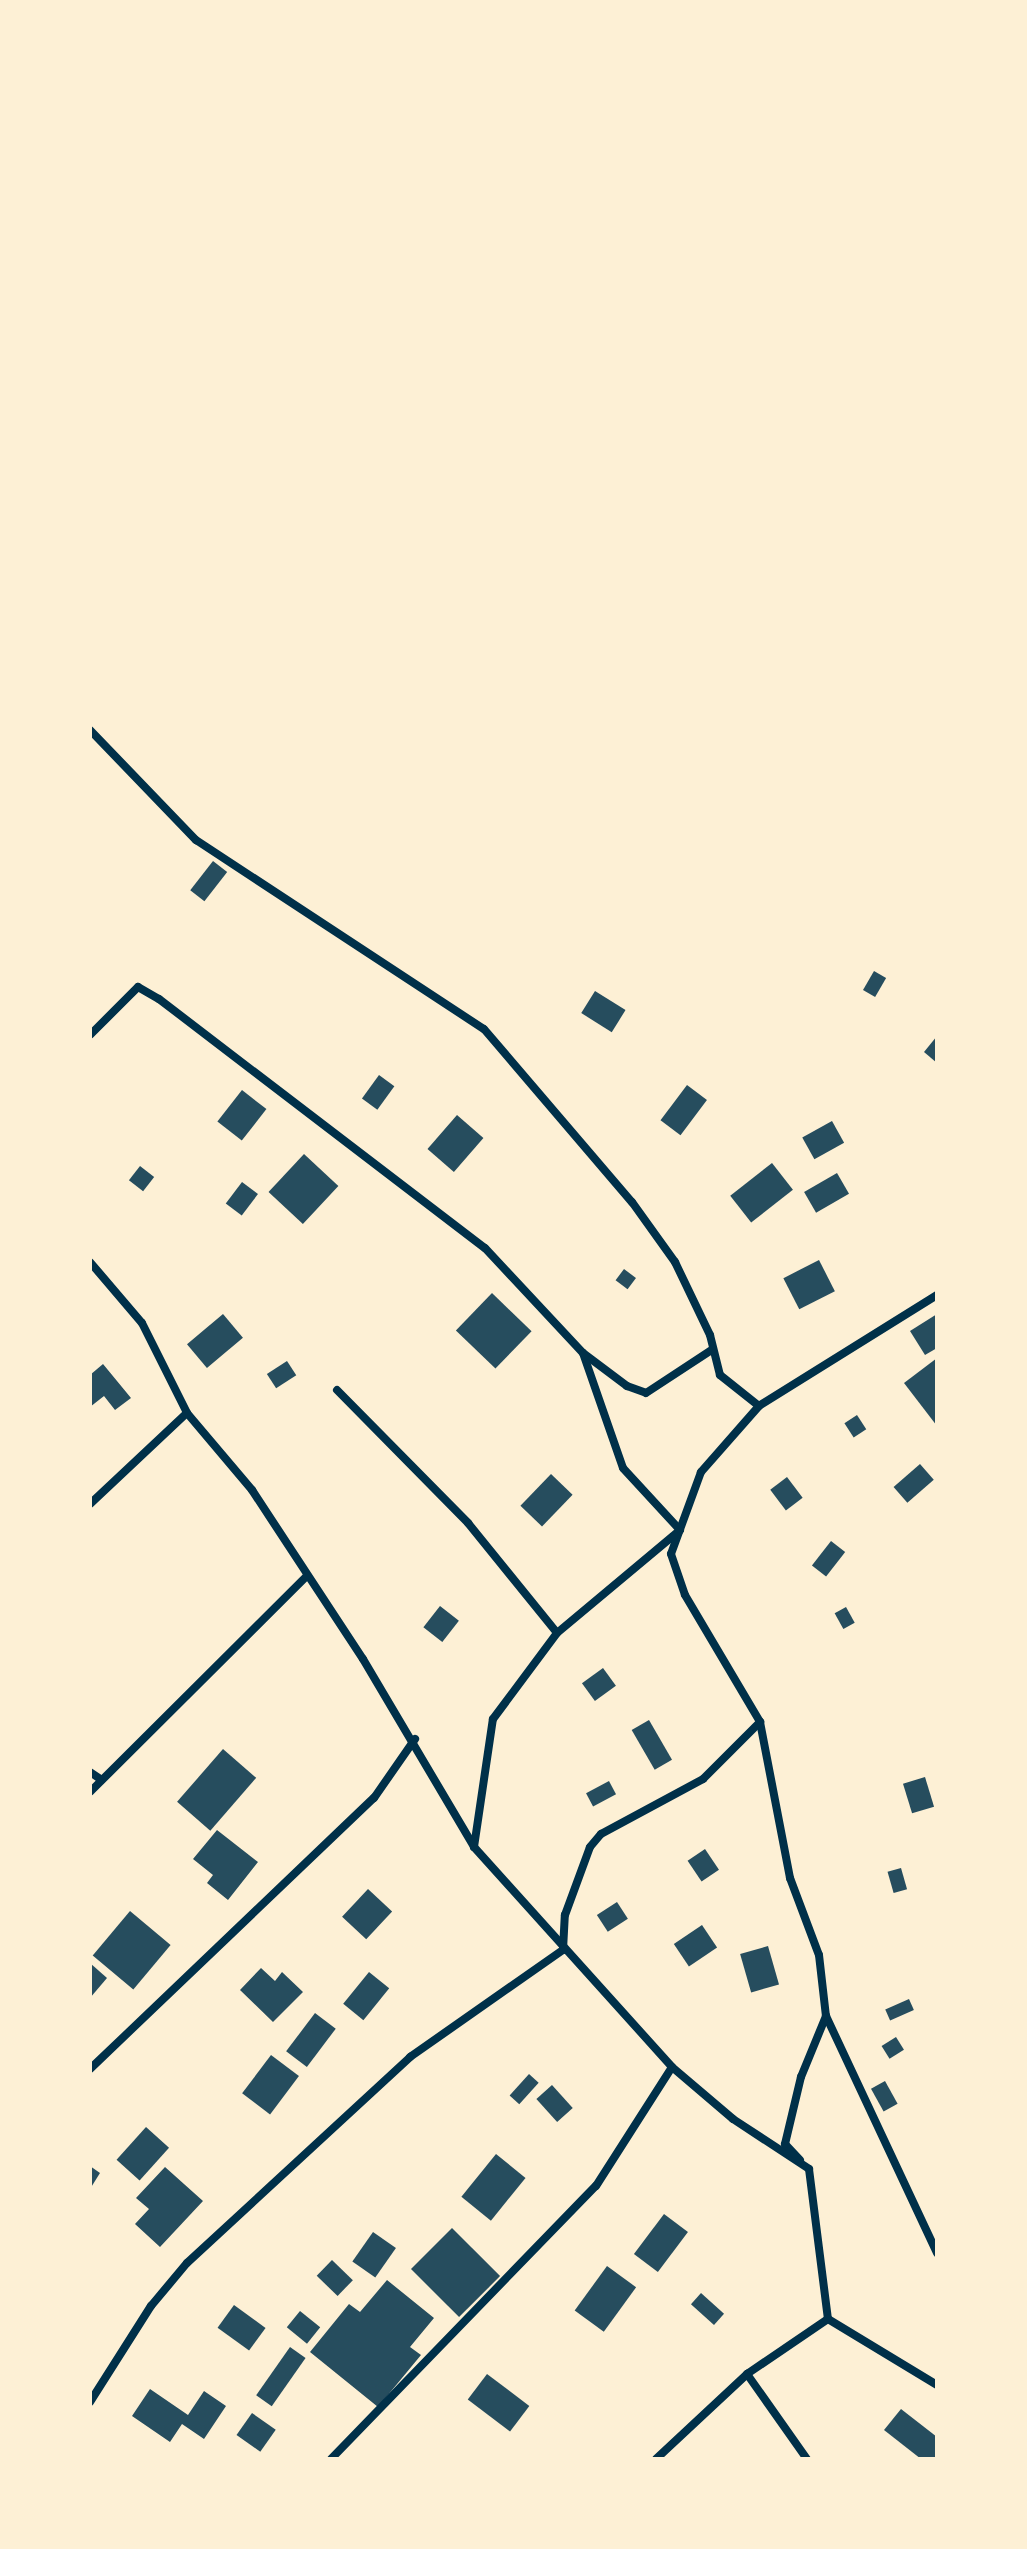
<!DOCTYPE html>
<style>
body{margin:0}
#map{position:relative;width:1027px;height:2549px;overflow:hidden;background:#fdf0d5;font-family:Raleway,sans-serif}
div>[style]{position:absolute}
.building>*{inset:0;background:#264d5e;transform-origin:0 0}
.minor>*{height:8px;margin:-4px;padding:0 4px;transform-origin:4px;border-radius:4px;background:#003049}
span{translate:-50% -50%;white-space:nowrap;text-align:center;line-height:1.15;-webkit-text-stroke:7px #fdf0d5;paint-order:stroke}
.frame{position:absolute;inset:0;border:92px solid #fdf0d5;pointer-events:none}
</style>
<div id="map">
<div class="building">
<i style="left:213px;top:861px;width:18px;height:37px;rotate:38deg"></i>
<i style="left:874px;top:971px;width:14px;height:22px;rotate:30deg"></i>
<i style="left:595px;top:991px;width:36px;height:26px;rotate:32deg"></i>
<i style="clip-path:polygon(937px 1036px,937px 1063px,924px 1052px)"></i>
<i style="left:379px;top:1075px;width:19px;height:29px;rotate:36deg"></i>
<i style="left:687px;top:1085px;width:25px;height:44px;rotate:37deg"></i>
<i style="left:242px;top:1090px;width:31px;height:40px;rotate:38deg"></i>
<i style="left:457px;top:1115px;width:35px;height:45px;rotate:41deg"></i>
<i style="left:832px;top:1121px;width:25px;height:34px;rotate:61deg"></i>
<i style="left:304px;top:1154px;width:47px;height:52px;rotate:43deg"></i>
<i style="left:772px;top:1163px;width:34px;height:53px;rotate:52deg"></i>
<i style="left:140px;top:1166px;width:18px;height:18px;rotate:38deg"></i>
<i style="left:837px;top:1173px;width:24px;height:38px;rotate:60deg"></i>
<i style="left:242px;top:1182px;width:20px;height:27px;rotate:37deg"></i>
<i style="left:819px;top:1260px;width:35px;height:40px;rotate:63deg"></i>
<i style="left:624px;top:1269px;width:15px;height:14px;rotate:37deg"></i>
<i style="left:492px;top:1293px;width:55px;height:52px;rotate:44deg"></i>
<i style="left:223px;top:1314px;width:31px;height:47px;rotate:50deg"></i>
<i style="clip-path:polygon(937px 1314px,937px 1348px,925px 1355px,910px 1331px)"></i>
<i style="clip-path:polygon(937px 1358px,937px 1426px,904px 1383px)"></i>
<i style="left:287px;top:1361px;width:17px;height:24px;rotate:57deg"></i>
<i style="clip-path:polygon(103px 1364px,131px 1398px,115px 1410px,104px 1396px,90px 1407px,90px 1375px)"></i>
<i style="left:857px;top:1415px;width:17px;height:15px;rotate:57deg"></i>
<i style="left:920px;top:1464px;width:21px;height:35px;rotate:49deg"></i>
<i style="left:551px;top:1474px;width:30px;height:44px;rotate:44deg"></i>
<i style="left:787px;top:1477px;width:26px;height:21px;rotate:53deg"></i>
<i style="left:831px;top:1541px;width:18px;height:31px;rotate:38deg"></i>
<i style="left:440px;top:1606px;width:24px;height:27px;rotate:38deg"></i>
<i style="left:846px;top:1607px;width:18px;height:13px;rotate:61deg"></i>
<i style="left:603px;top:1668px;width:22px;height:26px;rotate:54deg"></i>
<i style="left:649px;top:1720px;width:46px;height:20px;rotate:60deg"></i>
<i style="left:223px;top:1749px;width:44px;height:70px;rotate:41deg"></i>
<i style="left:925px;top:1777px;width:31px;height:23px;rotate:73deg"></i>
<i style="left:609px;top:1781px;width:15px;height:26px;rotate:62deg"></i>
<i style="clip-path:polygon(217px 1830px,258px 1862px,228px 1900px,207px 1883px,213px 1875px,193px 1859px)"></i>
<i style="left:705px;top:1849px;width:25px;height:21px;rotate:56deg"></i>
<i style="left:901px;top:1868px;width:22px;height:14px;rotate:74deg"></i>
<i style="left:368px;top:1889px;width:33px;height:38px;rotate:43deg"></i>
<i style="left:617px;top:1902px;width:20px;height:24px;rotate:57deg"></i>
<i style="left:130px;top:1911px;width:53px;height:58px;rotate:40deg"></i>
<i style="left:702px;top:1925px;width:27px;height:34px;rotate:56deg"></i>
<i style="left:768px;top:1946px;width:40px;height:29px;rotate:74deg"></i>
<i style="clip-path:polygon(90px 1963px,107px 1978px,90px 1998px)"></i>
<i style="clip-path:polygon(261px 1968px,275px 1981px,282px 1972px,303px 1992px,273px 2022px,240px 1990px)"></i>
<i style="left:369px;top:1972px;width:26px;height:41px;rotate:39deg"></i>
<i style="left:909px;top:1999px;width:12px;height:26px;rotate:66deg"></i>
<i style="left:315px;top:2013px;width:26px;height:48px;rotate:37deg"></i>
<i style="left:896px;top:2037px;width:15px;height:17px;rotate:58deg"></i>
<i style="left:271px;top:2055px;width:35px;height:48px;rotate:37deg"></i>
<i style="left:529px;top:2074px;width:13px;height:29px;rotate:42deg"></i>
<i style="left:885px;top:2081px;width:26px;height:16px;rotate:61deg"></i>
<i style="left:552px;top:2085px;width:31px;height:21px;rotate:48deg"></i>
<i style="left:146px;top:2127px;width:31px;height:44px;rotate:42deg"></i>
<i style="left:496px;top:2154px;width:38px;height:55px;rotate:39deg"></i>
<i style="clip-path:polygon(90px 2166px,100px 2173px,90px 2189px)"></i>
<i style="clip-path:polygon(165px 2167px,203px 2201px,160px 2247px,135px 2224px,149px 2209px,136px 2198px)"></i>
<i style="left:664px;top:2214px;width:30px;height:50px;rotate:37deg"></i>
<i style="left:452px;top:2228px;width:68px;height:58px;rotate:45deg"></i>
<i style="left:373px;top:2232px;width:28px;height:36px;rotate:35deg"></i>
<i style="left:332px;top:2260px;width:29px;height:22px;rotate:44deg"></i>
<i style="left:607px;top:2266px;width:36px;height:55px;rotate:36deg"></i>
<i style="clip-path:polygon(387px 2280px,434px 2318px,410px 2347px,421px 2355px,378px 2407px,310px 2352px,349px 2304px,360px 2312px)"></i>
<i style="left:701px;top:2293px;width:31px;height:15px;rotate:42deg"></i>
<i style="left:234px;top:2305px;width:39px;height:28px;rotate:36deg"></i>
<i style="left:300px;top:2311px;width:26px;height:21px;rotate:39deg"></i>
<i style="left:290px;top:2347px;width:19px;height:59px;rotate:35deg"></i>
<i style="left:487px;top:2374px;width:53px;height:32px;rotate:37deg"></i>
<i style="clip-path:polygon(150px 2389px,188px 2415px,204px 2391px,226px 2406px,204px 2439px,182px 2424px,170px 2442px,132px 2416px)"></i>
<i style="clip-path:polygon(901px 2409px,937px 2437px,937px 2459px,921px 2459px,884px 2430px)"></i>
<i style="left:252px;top:2413px;width:29px;height:27px;rotate:35deg"></i>
</div>
<div class="minor">
<i style="left:90px;top:730px;width:153px;rotate:46.1deg"></i>
<i style="left:196px;top:840px;width:344px;rotate:33.3deg"></i>
<i style="left:484px;top:1029px;width:228px;rotate:49.5deg"></i>
<i style="left:632px;top:1202px;width:74px;rotate:54.4deg"></i>
<i style="left:675px;top:1262px;width:81px;rotate:64.4deg"></i>
<i style="left:710px;top:1335px;width:41px;rotate:76deg"></i>
<i style="left:720px;top:1375px;width:50px;rotate:38.5deg"></i>
<i style="left:90px;top:1035px;width:68px;rotate:-45deg"></i>
<i style="left:138px;top:987px;width:24px;rotate:30deg"></i>
<i style="left:159px;top:999px;width:410px;rotate:37.4deg"></i>
<i style="left:485px;top:1248px;width:144px;rotate:47deg"></i>
<i style="left:583px;top:1353px;width:55px;rotate:36.9deg"></i>
<i style="left:627px;top:1386px;width:20px;rotate:20deg"></i>
<i style="left:646px;top:1393px;width:80px;rotate:-33.3deg"></i>
<i style="left:90px;top:1262px;width:80px;rotate:49.6deg"></i>
<i style="left:142px;top:1323px;width:101px;rotate:63.4deg"></i>
<i style="left:187px;top:1413px;width:101px;rotate:49.8deg"></i>
<i style="left:252px;top:1490px;width:202px;rotate:56.7deg"></i>
<i style="left:363px;top:1659px;width:218px;rotate:59.4deg"></i>
<i style="left:474px;top:1847px;width:296px;rotate:48deg"></i>
<i style="left:672px;top:2067px;width:80px;rotate:40.4deg"></i>
<i style="left:733px;top:2119px;width:91px;rotate:33.3deg"></i>
<i style="left:809px;top:2169px;width:151px;rotate:82.8deg"></i>
<i style="left:828px;top:2319px;width:127px;rotate:31.2deg"></i>
<i style="left:937px;top:1295px;width:210px;rotate:148.1deg"></i>
<i style="left:759px;top:1406px;width:88px;rotate:131.3deg"></i>
<i style="left:701px;top:1472px;width:87px;rotate:110.1deg"></i>
<i style="left:671px;top:1554px;width:43px;rotate:71.1deg"></i>
<i style="left:685px;top:1595px;width:147px;rotate:59.4deg"></i>
<i style="left:760px;top:1722px;width:159px;rotate:79.1deg"></i>
<i style="left:790px;top:1878px;width:82px;rotate:69.4deg"></i>
<i style="left:819px;top:1955px;width:61px;rotate:83.5deg"></i>
<i style="left:826px;top:2016px;width:262px;rotate:64.9deg"></i>
<i style="left:337px;top:1390px;width:187px;rotate:45.4deg"></i>
<i style="left:468px;top:1523px;width:141px;rotate:51deg"></i>
<i style="left:90px;top:1504px;width:133px;rotate:-43.2deg"></i>
<i style="left:90px;top:1772px;width:14px;rotate:34deg"></i>
<i style="left:90px;top:1792px;width:306px;rotate:-44.9deg"></i>
<i style="left:474px;top:1847px;width:129px;rotate:-81.6deg"></i>
<i style="left:493px;top:1719px;width:107px;rotate:-53.3deg"></i>
<i style="left:557px;top:1633px;width:160px;rotate:-39.9deg"></i>
<i style="left:680px;top:1530px;width:84px;rotate:-132.6deg"></i>
<i style="left:623px;top:1468px;width:122px;rotate:-109.2deg"></i>
<i style="left:90px;top:2069px;width:393px;rotate:-43.7deg"></i>
<i style="left:374px;top:1798px;width:72px;rotate:-55.2deg"></i>
<i style="left:800px;top:2160px;width:22px;rotate:-133deg"></i>
<i style="left:785px;top:2144px;width:69px;rotate:-76.6deg"></i>
<i style="left:801px;top:2077px;width:66px;rotate:-67.7deg"></i>
<i style="left:747px;top:2374px;width:104px;rotate:54.8deg"></i>
<i style="left:90px;top:2402px;width:114px;rotate:-57.6deg"></i>
<i style="left:151px;top:2306px;width:56px;rotate:-50.1deg"></i>
<i style="left:187px;top:2263px;width:304px;rotate:-42.7deg"></i>
<i style="left:410px;top:2057px;width:187px;rotate:-35deg"></i>
<i style="left:563px;top:1950px;width:35px;rotate:-87deg"></i>
<i style="left:565px;top:1915px;width:72px;rotate:-69.8deg"></i>
<i style="left:590px;top:1847px;width:17px;rotate:-50deg"></i>
<i style="left:601px;top:1834px;width:116px;rotate:-28.3deg"></i>
<i style="left:703px;top:1779px;width:81px;rotate:-45deg"></i>
<i style="left:331px;top:2459px;width:380px;rotate:-45.9deg"></i>
<i style="left:596px;top:2186px;width:141px;rotate:-57.4deg"></i>
<i style="left:656px;top:2459px;width:125px;rotate:-43deg"></i>
<i style="left:747px;top:2374px;width:98px;rotate:-34.2deg"></i>
</div>
<div class="frame"></div>
</div>
